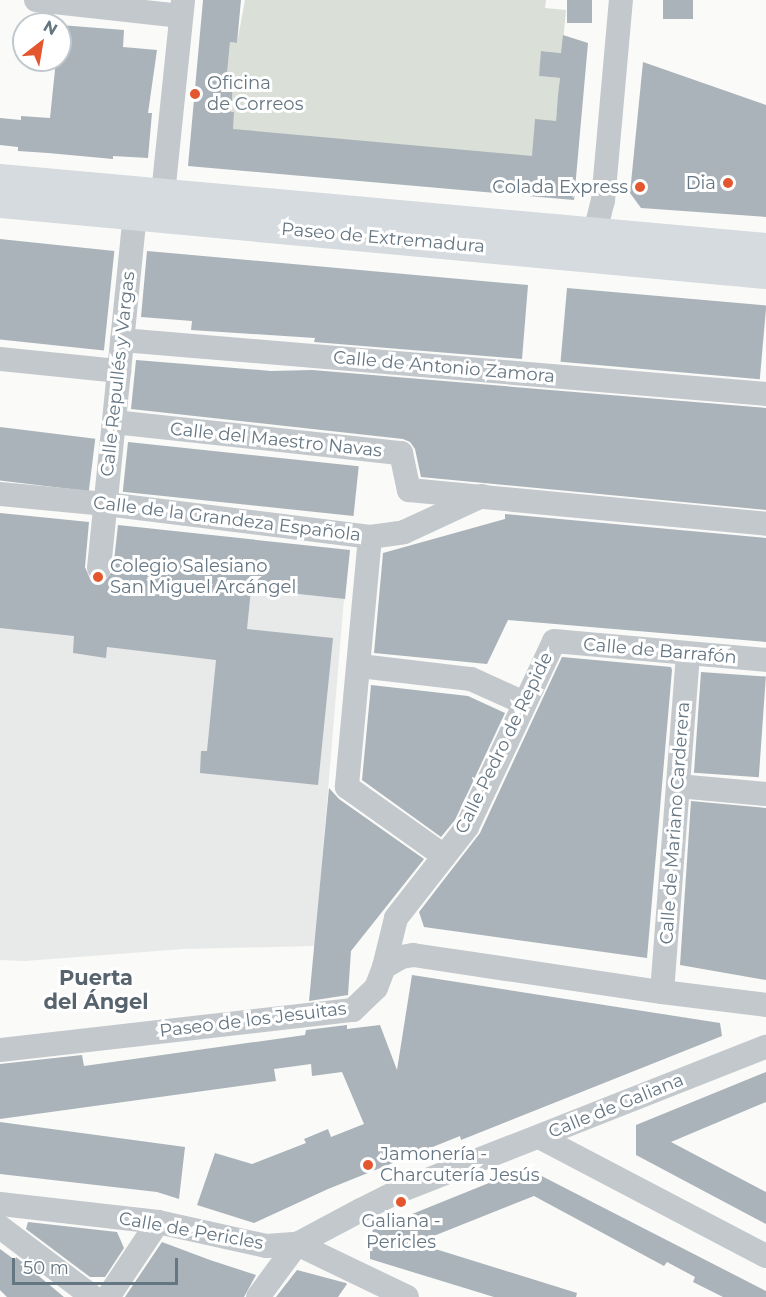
<!DOCTYPE html>
<meta charset="utf-8">
<style>
body{margin:0}
#map{position:relative;width:766px;height:1297px;overflow:hidden;background:#fafaf8;font-family:Montserrat,sans-serif}
div>[style]{position:absolute}
.built>*{inset:0;background:#e8e9e9}
.green>*{inset:0;background:#dadfd7}
.building>*{inset:0;background:#aab3b9;transform-origin:0 0}
.minor>*{height:24px;margin:-12px;padding:0 12px;transform-origin:12px;border-radius:12px;background:#c3c8cc}
.major>*{height:30px;margin:-15px;padding:0 15px;transform-origin:15px;border-radius:15px;background:#d6dbdf}
.dots>*{width:16px;height:16px;translate:-50% -50%;box-sizing:border-box;border:3px solid #fff;border-radius:50%}
span{translate:-50% -50%;white-space:nowrap;text-align:center;line-height:1.15;-webkit-text-stroke:6px #fff;paint-order:stroke}
.poi-label{font-size:18px;color:#657683}
.left{translate:0 -50%;text-align:left}
.right{translate:-100% -50%;text-align:right}
.street-label{font-size:18px;color:#657683}
.quarter-label{font-size:21px;color:#57646e;font-weight:700}
.north{position:absolute;left:12px;top:12px;width:60px;height:60px;box-sizing:border-box;background:#fff;border:2px solid #c1c8cd;border-radius:50%;rotate:31deg;font-size:16px;font-weight:700;line-height:24px;text-align:center;color:#657683}
.north::after{content:'';display:block;margin:auto;width:21px;height:27px;background:#e4572e;clip-path:polygon(50% 0,100% 100%,50% 72%,0 100%)}
.scale{position:absolute;left:12px;top:1258px;width:166px;height:27px;box-sizing:border-box;border:3px solid #657683;border-top:0;padding-left:8px;font-size:18px;line-height:21px;white-space:nowrap;color:#657683;-webkit-text-stroke:4px #fff;paint-order:stroke}
</style>
<div id="map">
<div class="built">
<i style="clip-path:polygon(0 562px,344px 599px,315px 946px,184px 949px,25px 961px,0 960px)"></i>
</div>
<div class="green">
<i style="clip-path:polygon(245px 0,546px 0,545px 8px,566px 10px,562px 53px,542px 51px,539px 76px,560px 78px,552px 162px,216px 132px,234px 112px,231px 112px,233px 85px,226px 85px,230px 42px,237px 43px)"></i>
</div>
<div class="building">
<i style="clip-path:polygon(203px 0,241px 0,237px 43px,230px 42px,226px 85px,233px 85px,231px 112px,234px 112px,233px 129px,532px 156px,535px 119px,556px 121px,558px 95px,560px 78px,539px 76px,541px 51px,561px 53px,563px 35px,588px 43px,574px 200px,188px 166px)"></i>
<i style="left:567px;top:0;width:25px;height:23px"></i>
<i style="left:663px;top:0;width:30px;height:19px"></i>
<i style="clip-path:polygon(60px 25px,124px 30px,123px 47px,157px 50px,148px 113px,152px 113px,148px 158px,113px 156px,113px 159px,48px 153px,18px 151px,18px 147px,0 145px,0 118px,21px 120px,21px 116px,50px 118px,56px 60px,60px 60px)"></i>
<i style="clip-path:polygon(643px 62px,766px 105px,766px 217px,641px 208px,630px 193px)"></i>
<i style="left:0;top:239px;width:115px;height:100px;rotate:6deg"></i>
<i style="clip-path:polygon(147px 251px,528px 285px,522px 359px,314px 342px,315px 338px,191px 330px,192px 321px,141px 317px)"></i>
<i style="left:567px;top:288px;width:200px;height:74px;rotate:5deg"></i>
<i style="clip-path:polygon(136px 360px,271px 371px,312px 370px,766px 408px,766px 510px,421px 477px,415px 449px,410px 442px,403px 439px,131px 409px)"></i>
<i style="left:0;top:427px;width:96px;height:53px;rotate:7deg"></i>
<i style="left:128px;top:442px;width:232px;height:50px;rotate:6deg"></i>
<i style="clip-path:polygon(0 513px,89px 522px,85px 567px,90px 579px,97px 582px,105px 581px,113px 570px,118px 525px,350px 550px,345px 599px,251px 589px,247px 629px,333px 638px,318px 785px,200px 773px,201px 751px,207px 751px,216px 660px,107px 647px,106px 658px,73px 653px,74px 636px,0 628px)"></i>
<i style="clip-path:polygon(505px 514px,766px 538px,766px 642px,508px 620px,487px 664px,374px 653px,383px 553px,505px 519px)"></i>
<i style="clip-path:polygon(562px 657px,671px 667px,672px 670px,647px 958px,424px 927px,419px 912px,480px 833px)"></i>
<i style="left:701px;top:672px;width:65px;height:101px;rotate:4deg"></i>
<i style="clip-path:polygon(371px 685px,468px 696px,505px 713px,455px 820px,441px 837px,362px 780px)"></i>
<i style="clip-path:polygon(329px 788px,339px 799px,424px 859px,351px 951px,348px 995px,309px 1001px)"></i>
<i style="clip-path:polygon(691px 801px,766px 808px,766px 980px,680px 965px)"></i>
<i style="clip-path:polygon(412px 975px,720px 1023px,722px 1036px,461px 1140px,460px 1136px,328px 1189px,254px 1223px,197px 1205px,215px 1153px,252px 1164px,306px 1143px,304px 1139px,328px 1129px,331px 1137px,364px 1124px,342px 1072px,312px 1076px,311px 1064px,274px 1069px,276px 1081px,0 1119px,0 1064px,82px 1055px,84px 1066px,305px 1035px,306px 1030px,347px 1025px,347px 1029px,380px 1025px,397px 1070px)"></i>
<i style="clip-path:polygon(766px 1072px,766px 1102px,671px 1142px,766px 1192px,766px 1224px,636px 1155px,636px 1125px)"></i>
<i style="clip-path:polygon(0 1122px,185px 1147px,179px 1199px,157px 1192px,0 1174px)"></i>
<i style="clip-path:polygon(526px 1168px,766px 1291px,766px 1297px,723px 1297px,693px 1282px,695px 1277px,667px 1262px,664px 1266px,534px 1196px,416px 1243px,577px 1293px,576px 1297px,494px 1297px,370px 1259px,370px 1231px)"></i>
<i style="clip-path:polygon(28px 1222px,117px 1232px,124px 1248px,105px 1277px,90px 1277px,26px 1229px)"></i>
<i style="clip-path:polygon(162px 1242px,210px 1260px,256px 1275px,244px 1297px,125px 1297px)"></i>
<i style="clip-path:polygon(0 1249px,15px 1260px,16px 1257px,64px 1297px,7px 1297px,0 1290px)"></i>
<i style="clip-path:polygon(297px 1270px,346px 1283px,347px 1284px,338px 1297px,276px 1297px)"></i>
</div>
<div class="minor">
<i style="left:36px;top:0;width:146px;rotate:6.3deg"></i>
<i style="left:582px;top:245px;width:18px;rotate:-45deg"></i>
<i style="left:595px;top:232px;width:32px;rotate:-76deg"></i>
<i style="left:603px;top:201px;width:202px;rotate:-84.9deg"></i>
<i style="left:122px;top:340px;width:646px;rotate:4.79deg"></i>
<i style="left:0;top:359px;width:120px;rotate:5.8deg"></i>
<i style="left:114px;top:422px;width:289px;rotate:6.2deg"></i>
<i style="left:401px;top:453px;width:38px;rotate:78deg"></i>
<i style="left:409px;top:490px;width:359px;rotate:5.4deg"></i>
<i style="left:0;top:494px;width:106px;rotate:5.4deg"></i>
<i style="left:106px;top:504px;width:266px;rotate:7.1deg"></i>
<i style="left:370px;top:537px;width:34px;rotate:-8deg"></i>
<i style="left:404px;top:532px;width:86px;rotate:-24.8deg"></i>
<i style="left:370px;top:537px;width:251px;rotate:95.3deg"></i>
<i style="left:347px;top:787px;width:119px;rotate:35.4deg"></i>
<i style="left:99px;top:568px;width:354px;rotate:-84.2deg"></i>
<i style="left:135px;top:216px;width:36px;rotate:-38deg"></i>
<i style="left:163px;top:194px;width:195px;rotate:-84.1deg"></i>
<i style="left:360px;top:666px;width:112px;rotate:6.7deg"></i>
<i style="left:471px;top:679px;width:58px;rotate:24.4deg"></i>
<i style="left:678px;top:786px;width:88px;rotate:5.2deg"></i>
<i style="left:384px;top:967px;width:50px;rotate:-76.2deg"></i>
<i style="left:396px;top:918px;width:115px;rotate:-52deg"></i>
<i style="left:467px;top:827px;width:205px;rotate:-64.9deg"></i>
<i style="left:554px;top:641px;width:213px;rotate:5.1deg"></i>
<i style="left:662px;top:992px;width:339px;rotate:-85.6deg"></i>
<i style="left:0;top:1050px;width:355px;rotate:-6.5deg"></i>
<i style="left:353px;top:1010px;width:32px;rotate:-44deg"></i>
<i style="left:376px;top:988px;width:22px;rotate:-69deg"></i>
<i style="left:384px;top:967px;width:20px;rotate:-30deg"></i>
<i style="left:401px;top:957px;width:12px;rotate:-9deg"></i>
<i style="left:413px;top:955px;width:252px;rotate:8.5deg"></i>
<i style="left:662px;top:992px;width:105px;rotate:7.1deg"></i>
<i style="left:539px;top:1137px;width:256px;rotate:27.7deg"></i>
<i style="left:0;top:1204px;width:159px;rotate:6.5deg"></i>
<i style="left:158px;top:1222px;width:111px;rotate:12.5deg"></i>
<i style="left:266px;top:1246px;width:31px;rotate:-4deg"></i>
<i style="left:297px;top:1244px;width:122px;rotate:25.7deg"></i>
<i style="left:0;top:1227px;width:116px;rotate:37deg"></i>
<i style="left:108px;top:1297px;width:90px;rotate:-56.3deg"></i>
<i style="left:258px;top:1297px;width:66px;rotate:-53.7deg"></i>
<i style="left:297px;top:1244px;width:72px;rotate:-28deg"></i>
<i style="left:361px;top:1210px;width:40px;rotate:-26.6deg"></i>
<i style="left:397px;top:1192px;width:396px;rotate:-21.5deg"></i>
</div>
<div class="major">
<i style="left:0;top:179px;width:769px;rotate:5.15deg"></i>
<i style="left:0;top:203px;width:769px;rotate:5.3deg"></i>
</div>
<div class="dots">
<i style="left:195px;top:94px;background:#e4572e"></i>
<i style="left:728px;top:183px;background:#e4572e"></i>
<i style="left:640px;top:187px;background:#e4572e"></i>
<i style="left:98px;top:577px;background:#e4572e"></i>
<i style="left:368px;top:1165px;background:#e4572e"></i>
<i style="left:401px;top:1202px;background:#e4572e"></i>
</div>
<div class="poi-label">
<span class="left" style="left:207px;top:94px">Oficina<br>de Correos</span>
<span class="right" style="left:716px;top:183px">Dia</span>
<span class="right" style="left:628px;top:187px">Colada Express</span>
<span class="left" style="left:110px;top:577px">Colegio Salesiano<br>San Miguel Arcángel</span>
<span class="left" style="left:380px;top:1165px">Jamonería -<br>Charcutería Jesús</span>
<span style="left:401px;top:1232px">Galiana -<br>Pericles</span>
</div>
<div class="street-label">
<span style="left:383px;top:238px;rotate:5deg">Paseo de Extremadura</span>
<span style="left:444px;top:367px;rotate:5deg">Calle de Antonio Zamora</span>
<span style="left:118px;top:374px;rotate:-84deg">Calle Repullés y Vargas</span>
<span style="left:276px;top:440px;rotate:6deg">Calle del Maestro Navas</span>
<span style="left:227px;top:519px;rotate:7deg">Calle de la Grandeza Española</span>
<span style="left:660px;top:651px;rotate:5deg">Calle de Barrafón</span>
<span style="left:504px;top:743px;rotate:-64deg">Calle Pedro de Repide</span>
<span style="left:675px;top:823px;rotate:-86deg">Calle de Mariano Carderera</span>
<span style="left:253px;top:1020px;rotate:-7deg">Paseo de los Jesuitas</span>
<span style="left:616px;top:1106px;rotate:-22deg">Calle de Galiana</span>
<span style="left:191px;top:1231px;rotate:10deg">Calle de Pericles</span>
</div>
<div class="quarter-label">
<span style="left:96px;top:990px">Puerta<br>del Ángel</span>
</div>
<div class="north">N</div>
<div class="scale">50 m</div>
</div>
